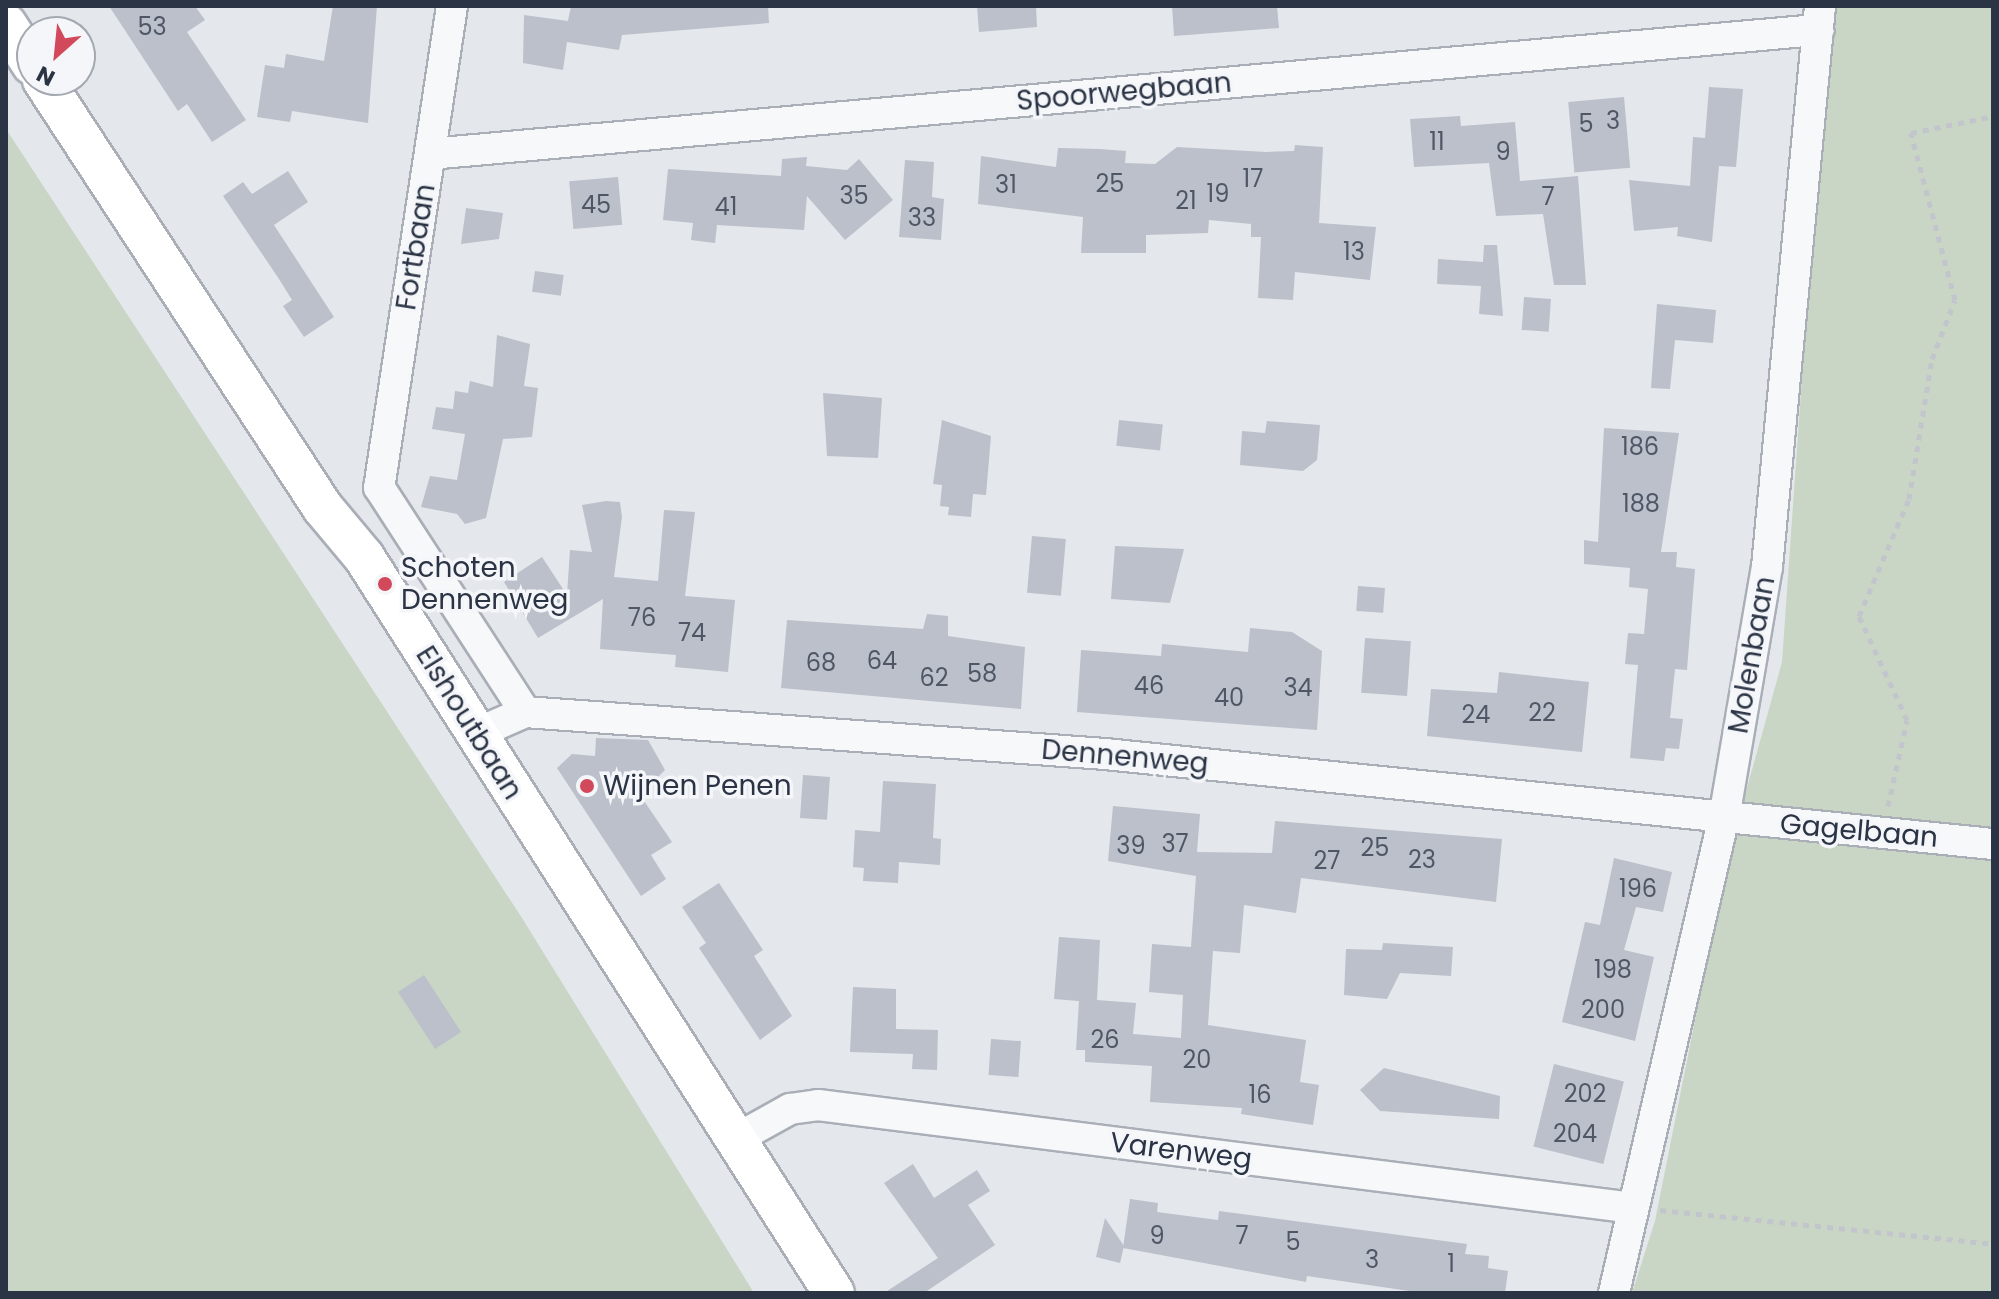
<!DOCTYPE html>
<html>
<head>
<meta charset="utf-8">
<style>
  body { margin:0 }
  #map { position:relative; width:1999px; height:1299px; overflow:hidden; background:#e4e7ec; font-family:Poppins,sans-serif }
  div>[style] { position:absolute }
  .green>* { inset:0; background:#c9d6c5 }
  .building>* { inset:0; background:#bbc0ca; transform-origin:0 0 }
  .path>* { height:5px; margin-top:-2.5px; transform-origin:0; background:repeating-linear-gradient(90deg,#c2c5cb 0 6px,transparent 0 12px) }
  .roads { filter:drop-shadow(2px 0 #a9aeb7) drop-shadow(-2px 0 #a9aeb7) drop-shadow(0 2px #a9aeb7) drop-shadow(0 -2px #a9aeb7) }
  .minor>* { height:30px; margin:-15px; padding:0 15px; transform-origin:15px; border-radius:15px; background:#f7f8fa }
  .major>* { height:40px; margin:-20px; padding:0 20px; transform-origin:20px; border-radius:20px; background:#fff }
  .dots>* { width:22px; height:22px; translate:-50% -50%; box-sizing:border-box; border:4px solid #f4f6f9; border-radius:50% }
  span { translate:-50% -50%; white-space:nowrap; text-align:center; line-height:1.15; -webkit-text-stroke:7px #f4f6f9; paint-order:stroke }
  .number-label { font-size:24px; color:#4f5766 }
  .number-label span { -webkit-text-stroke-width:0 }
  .street-label { font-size:28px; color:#2b3445 }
  .poi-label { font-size:28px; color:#2b3445 }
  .left { translate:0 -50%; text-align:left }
  .frame { position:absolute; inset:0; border:8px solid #2b3445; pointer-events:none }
  .north { position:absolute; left:16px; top:16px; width:80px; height:80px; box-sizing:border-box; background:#f4f6f9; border:2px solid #a4a8b1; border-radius:50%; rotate:207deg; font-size:22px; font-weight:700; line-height:32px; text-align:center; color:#2b3445 }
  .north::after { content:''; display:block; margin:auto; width:28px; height:36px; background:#d1495b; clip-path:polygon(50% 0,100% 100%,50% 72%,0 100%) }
</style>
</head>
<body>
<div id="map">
  <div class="green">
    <i style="clip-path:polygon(1828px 6px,1993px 6px,1993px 1293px,1632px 1293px,1655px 1221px,1727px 860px,1782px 662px)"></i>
    <i style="clip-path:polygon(6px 129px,522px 918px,754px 1293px,6px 1293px)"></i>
  </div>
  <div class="building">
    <i style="clip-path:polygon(109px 6px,195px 6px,205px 20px,187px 32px,246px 120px,212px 142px,187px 104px,178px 111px)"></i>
    <i style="clip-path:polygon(333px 6px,377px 6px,368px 123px,292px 111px,290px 122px,257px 117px,265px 65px,284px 68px,286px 54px,324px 61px)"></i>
    <i style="clip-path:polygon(571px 6px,768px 6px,769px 23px,622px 35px,619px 50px,567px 42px,563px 70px,523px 63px,524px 15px,568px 21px)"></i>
    <i style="clip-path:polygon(977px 6px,1036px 6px,1037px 27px,979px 32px)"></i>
    <i style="clip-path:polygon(1172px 6px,1277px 6px,1279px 28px,1174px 36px)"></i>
    <i style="clip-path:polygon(1709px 87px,1743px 89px,1736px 167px,1719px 166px,1712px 242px,1677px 236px,1678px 227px,1634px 231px,1629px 180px,1690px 186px,1693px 137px,1705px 138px)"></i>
    <i style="left:1624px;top:97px;width:71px;height:56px;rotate:85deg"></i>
    <i style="clip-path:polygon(1460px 116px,1461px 126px,1515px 122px,1520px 181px,1578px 176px,1586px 285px,1554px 285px,1543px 214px,1496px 216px,1489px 163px,1414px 167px,1410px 119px)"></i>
    <i style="clip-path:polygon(1295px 145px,1323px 147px,1319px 223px,1376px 227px,1370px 280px,1295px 272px,1293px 300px,1258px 298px,1261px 237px,1251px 237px,1251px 224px,1209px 220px,1208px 233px,1146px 235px,1146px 253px,1081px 253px,1083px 217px,978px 204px,981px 156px,1056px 167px,1058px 148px,1099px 149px,1126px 151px,1125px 163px,1155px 164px,1177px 147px,1266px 152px,1294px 151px)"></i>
    <i style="clip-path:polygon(807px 157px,806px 166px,847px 170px,859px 159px,893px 200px,845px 240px,807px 196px,804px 230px,717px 225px,715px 243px,691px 240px,693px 223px,663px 220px,668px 169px,781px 176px,782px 159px)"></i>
    <i style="clip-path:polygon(905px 160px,934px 162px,932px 197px,944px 199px,941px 240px,899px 237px)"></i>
    <i style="clip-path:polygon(288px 171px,308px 202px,274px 225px,334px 317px,304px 337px,283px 306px,292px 300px,279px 279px,223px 196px,243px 182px,252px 194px)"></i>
    <i style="left:618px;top:177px;width:48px;height:49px;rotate:85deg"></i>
    <i style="clip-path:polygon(466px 208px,503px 213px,499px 239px,461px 244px)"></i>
    <i style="clip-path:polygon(1484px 245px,1497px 245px,1503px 316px,1479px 314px,1481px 286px,1437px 284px,1438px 259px,1483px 262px)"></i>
    <i style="left:535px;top:271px;width:29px;height:21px;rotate:8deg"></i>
    <i style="left:1524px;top:297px;width:27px;height:33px;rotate:4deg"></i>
    <i style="clip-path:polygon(1657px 304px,1716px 310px,1713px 343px,1675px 340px,1670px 389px,1651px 388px)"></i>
    <i style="clip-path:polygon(497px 335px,530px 344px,524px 386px,538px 388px,532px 437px,503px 439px,486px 518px,465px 524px,457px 514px,421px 507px,430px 476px,457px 480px,465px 434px,432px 429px,436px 407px,453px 409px,455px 391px,468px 393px,470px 381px,493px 387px)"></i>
    <i style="clip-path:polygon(823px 393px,882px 398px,878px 458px,827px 456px)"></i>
    <i style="clip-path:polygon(942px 420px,991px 436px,986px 495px,973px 494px,971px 517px,948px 515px,949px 507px,940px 506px,942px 485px,933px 484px)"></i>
    <i style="left:1119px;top:420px;width:44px;height:26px;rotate:6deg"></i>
    <i style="clip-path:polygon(1267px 421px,1320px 425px,1317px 460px,1303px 471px,1240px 465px,1242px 431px,1265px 433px)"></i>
    <i style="clip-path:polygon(1604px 428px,1679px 433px,1661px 552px,1677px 552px,1676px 567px,1695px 569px,1687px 670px,1675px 669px,1670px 718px,1683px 719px,1679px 749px,1666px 748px,1664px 761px,1630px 758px,1638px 665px,1625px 664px,1628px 633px,1644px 634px,1648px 589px,1629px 587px,1630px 568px,1584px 564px,1584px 540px,1598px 542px)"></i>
    <i style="clip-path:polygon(606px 501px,620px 502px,622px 517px,614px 577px,658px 581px,664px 510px,695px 512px,685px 596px,735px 600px,728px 672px,675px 667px,676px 655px,600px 649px,603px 599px,538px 638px,504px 582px,542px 557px,567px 595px,570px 550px,592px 552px,582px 505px)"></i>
    <i style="left:1032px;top:536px;width:34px;height:57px;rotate:5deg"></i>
    <i style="clip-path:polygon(1115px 546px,1184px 549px,1170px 603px,1111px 599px)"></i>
    <i style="left:1358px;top:586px;width:27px;height:25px;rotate:4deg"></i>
    <i style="clip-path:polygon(927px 614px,948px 616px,948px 636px,1025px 647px,1021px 709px,781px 688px,787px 620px,923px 629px)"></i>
    <i style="clip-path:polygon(1250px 628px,1292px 632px,1322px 651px,1317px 730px,1077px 712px,1081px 650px,1161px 656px,1162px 644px,1248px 652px)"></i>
    <i style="left:1365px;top:638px;width:46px;height:55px;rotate:4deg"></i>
    <i style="clip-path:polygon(1499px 672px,1589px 682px,1582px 752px,1427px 736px,1431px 689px,1497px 693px)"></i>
    <i style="clip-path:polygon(596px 738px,648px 740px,665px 770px,640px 795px,672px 842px,651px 855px,666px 879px,641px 896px,557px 768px,572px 754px,595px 756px)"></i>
    <i style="left:803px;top:775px;width:27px;height:43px;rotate:4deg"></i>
    <i style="clip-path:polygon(883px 781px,936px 784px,933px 838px,941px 839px,940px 865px,899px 862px,898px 883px,863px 881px,864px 868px,853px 867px,855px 830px,880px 832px)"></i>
    <i style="clip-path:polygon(1113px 806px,1200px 814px,1197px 852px,1272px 853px,1275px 821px,1502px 839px,1496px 902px,1301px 878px,1296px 913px,1244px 905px,1240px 953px,1213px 951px,1208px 1025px,1306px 1040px,1300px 1082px,1319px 1085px,1313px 1125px,1241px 1114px,1242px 1108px,1150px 1102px,1152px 1066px,1085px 1062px,1085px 1050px,1076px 1050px,1079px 1001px,1054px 999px,1059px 937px,1100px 940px,1097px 1000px,1136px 1003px,1133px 1034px,1181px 1038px,1183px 995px,1149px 992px,1152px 944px,1191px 947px,1196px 876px,1108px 861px)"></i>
    <i style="clip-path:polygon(1614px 858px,1672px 872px,1663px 912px,1636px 907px,1624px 950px,1654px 957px,1635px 1041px,1562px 1022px,1585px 922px,1600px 925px)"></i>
    <i style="clip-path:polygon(719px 883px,763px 950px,754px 956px,792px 1016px,760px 1040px,699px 948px,706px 943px,682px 907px)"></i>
    <i style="clip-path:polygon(1383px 943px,1453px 947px,1451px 976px,1400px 973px,1387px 999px,1344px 995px,1346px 949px,1382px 950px)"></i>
    <i style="left:424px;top:975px;width:68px;height:31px;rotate:57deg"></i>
    <i style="clip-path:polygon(853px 987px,896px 989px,896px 1029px,938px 1030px,937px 1070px,912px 1069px,913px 1054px,850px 1052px)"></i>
    <i style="left:991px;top:1039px;width:30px;height:36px;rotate:4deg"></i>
    <i style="left:1554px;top:1064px;width:72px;height:85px;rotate:14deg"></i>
    <i style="clip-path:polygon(1384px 1068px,1500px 1096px,1499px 1119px,1380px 1111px,1360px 1090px)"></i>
    <i style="clip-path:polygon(913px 1164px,934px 1198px,977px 1170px,990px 1191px,968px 1205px,995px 1245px,924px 1293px,884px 1293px,938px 1258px,884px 1183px)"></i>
    <i style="clip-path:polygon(1130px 1199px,1158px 1203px,1157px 1212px,1218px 1220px,1219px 1211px,1467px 1244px,1465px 1254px,1489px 1256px,1488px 1268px,1508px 1271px,1505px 1293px,1423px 1293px,1307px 1276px,1306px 1282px,1123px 1248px)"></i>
    <i style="clip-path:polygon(1105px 1218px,1124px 1246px,1120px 1263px,1096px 1257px)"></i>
  </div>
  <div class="path">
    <i style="left:1888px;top:806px;width:88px;rotate:-77.5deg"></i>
    <i style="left:1907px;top:720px;width:115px;rotate:-114.8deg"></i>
    <i style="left:1859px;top:616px;width:127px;rotate:-66.9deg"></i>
    <i style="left:1909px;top:499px;width:142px;rotate:-80.7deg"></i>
    <i style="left:1932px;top:359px;width:63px;rotate:-68.7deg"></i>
    <i style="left:1955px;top:300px;width:173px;rotate:-104.8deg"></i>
    <i style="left:1911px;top:133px;width:84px;rotate:-11.7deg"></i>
    <i style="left:1660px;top:1210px;width:335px;rotate:5.8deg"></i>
  </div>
  <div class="roads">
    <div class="minor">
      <i style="left:452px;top:6px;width:487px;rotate:98.6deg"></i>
      <i style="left:379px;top:487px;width:268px;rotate:57deg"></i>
      <i style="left:430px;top:154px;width:1394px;rotate:-5.11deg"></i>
      <i style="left:475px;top:734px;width:55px;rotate:-23.7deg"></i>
      <i style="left:525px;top:712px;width:582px;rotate:4.14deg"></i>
      <i style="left:1105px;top:754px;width:893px;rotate:5.79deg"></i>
      <i style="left:736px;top:1139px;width:62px;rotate:-29.1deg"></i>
      <i style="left:790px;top:1109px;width:28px;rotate:-8deg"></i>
      <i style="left:818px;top:1105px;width:821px;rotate:7.2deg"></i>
      <i style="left:1614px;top:1293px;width:488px;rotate:-77deg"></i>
      <i style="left:1724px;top:818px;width:255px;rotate:-80.3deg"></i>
      <i style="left:1767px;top:567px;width:563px;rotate:-84.6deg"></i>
    </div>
    <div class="major">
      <i style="left:6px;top:24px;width:48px;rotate:57deg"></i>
      <i style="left:43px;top:80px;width:511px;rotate:56.81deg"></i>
      <i style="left:323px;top:508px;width:64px;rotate:50.1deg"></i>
      <i style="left:364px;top:557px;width:873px;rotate:57.44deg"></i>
    </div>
  </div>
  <div class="dots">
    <i style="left:385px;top:584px;background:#d1495b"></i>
    <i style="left:587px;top:786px;background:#d1495b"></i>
  </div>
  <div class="number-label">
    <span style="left:152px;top:27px">53</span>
    <span style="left:1613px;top:121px">3</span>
    <span style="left:1586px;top:124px">5</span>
    <span style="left:1437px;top:142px">11</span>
    <span style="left:1503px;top:152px">9</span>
    <span style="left:1253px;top:179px">17</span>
    <span style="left:1110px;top:184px">25</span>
    <span style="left:1006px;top:185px">31</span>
    <span style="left:1218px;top:194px">19</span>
    <span style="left:854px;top:196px">35</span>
    <span style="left:1548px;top:197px">7</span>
    <span style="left:1186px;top:201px">21</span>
    <span style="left:596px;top:205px">45</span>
    <span style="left:726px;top:207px">41</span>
    <span style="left:922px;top:218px">33</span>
    <span style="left:1354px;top:252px">13</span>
    <span style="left:1640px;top:447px">186</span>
    <span style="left:1641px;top:504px">188</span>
    <span style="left:642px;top:618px">76</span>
    <span style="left:692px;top:633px">74</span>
    <span style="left:882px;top:661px">64</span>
    <span style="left:821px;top:663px">68</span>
    <span style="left:982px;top:674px">58</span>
    <span style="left:934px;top:678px">62</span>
    <span style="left:1149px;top:686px">46</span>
    <span style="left:1298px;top:688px">34</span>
    <span style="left:1229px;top:698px">40</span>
    <span style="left:1542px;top:713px">22</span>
    <span style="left:1476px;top:715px">24</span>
    <span style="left:1175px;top:844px">37</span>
    <span style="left:1131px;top:846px">39</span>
    <span style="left:1375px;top:848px">25</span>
    <span style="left:1422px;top:860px">23</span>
    <span style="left:1327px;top:861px">27</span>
    <span style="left:1638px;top:889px">196</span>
    <span style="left:1613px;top:970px">198</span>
    <span style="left:1603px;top:1010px">200</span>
    <span style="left:1105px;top:1040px">26</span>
    <span style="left:1197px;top:1060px">20</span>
    <span style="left:1585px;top:1094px">202</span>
    <span style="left:1260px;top:1095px">16</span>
    <span style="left:1575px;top:1134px">204</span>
    <span style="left:1157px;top:1236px">9</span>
    <span style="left:1242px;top:1236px">7</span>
    <span style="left:1293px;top:1242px">5</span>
    <span style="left:1372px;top:1260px">3</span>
    <span style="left:1451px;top:1264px">1</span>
  </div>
  <div class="street-label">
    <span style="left:1124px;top:92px;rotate:-5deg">Spoorwegbaan</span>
    <span style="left:416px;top:247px;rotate:-81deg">Fortbaan</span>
    <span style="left:1752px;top:655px;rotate:-80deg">Molenbaan</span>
    <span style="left:469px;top:723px;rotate:58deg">Elshoutbaan</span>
    <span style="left:1125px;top:757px;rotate:5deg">Dennenweg</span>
    <span style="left:1859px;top:831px;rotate:5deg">Gagelbaan</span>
    <span style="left:1181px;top:1151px;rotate:7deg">Varenweg</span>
  </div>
  <div class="poi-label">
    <span class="left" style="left:401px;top:584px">Schoten<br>Dennenweg</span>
    <span class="left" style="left:603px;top:786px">Wijnen Penen</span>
  </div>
  <div class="frame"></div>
  <div class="north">N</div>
</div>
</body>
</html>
